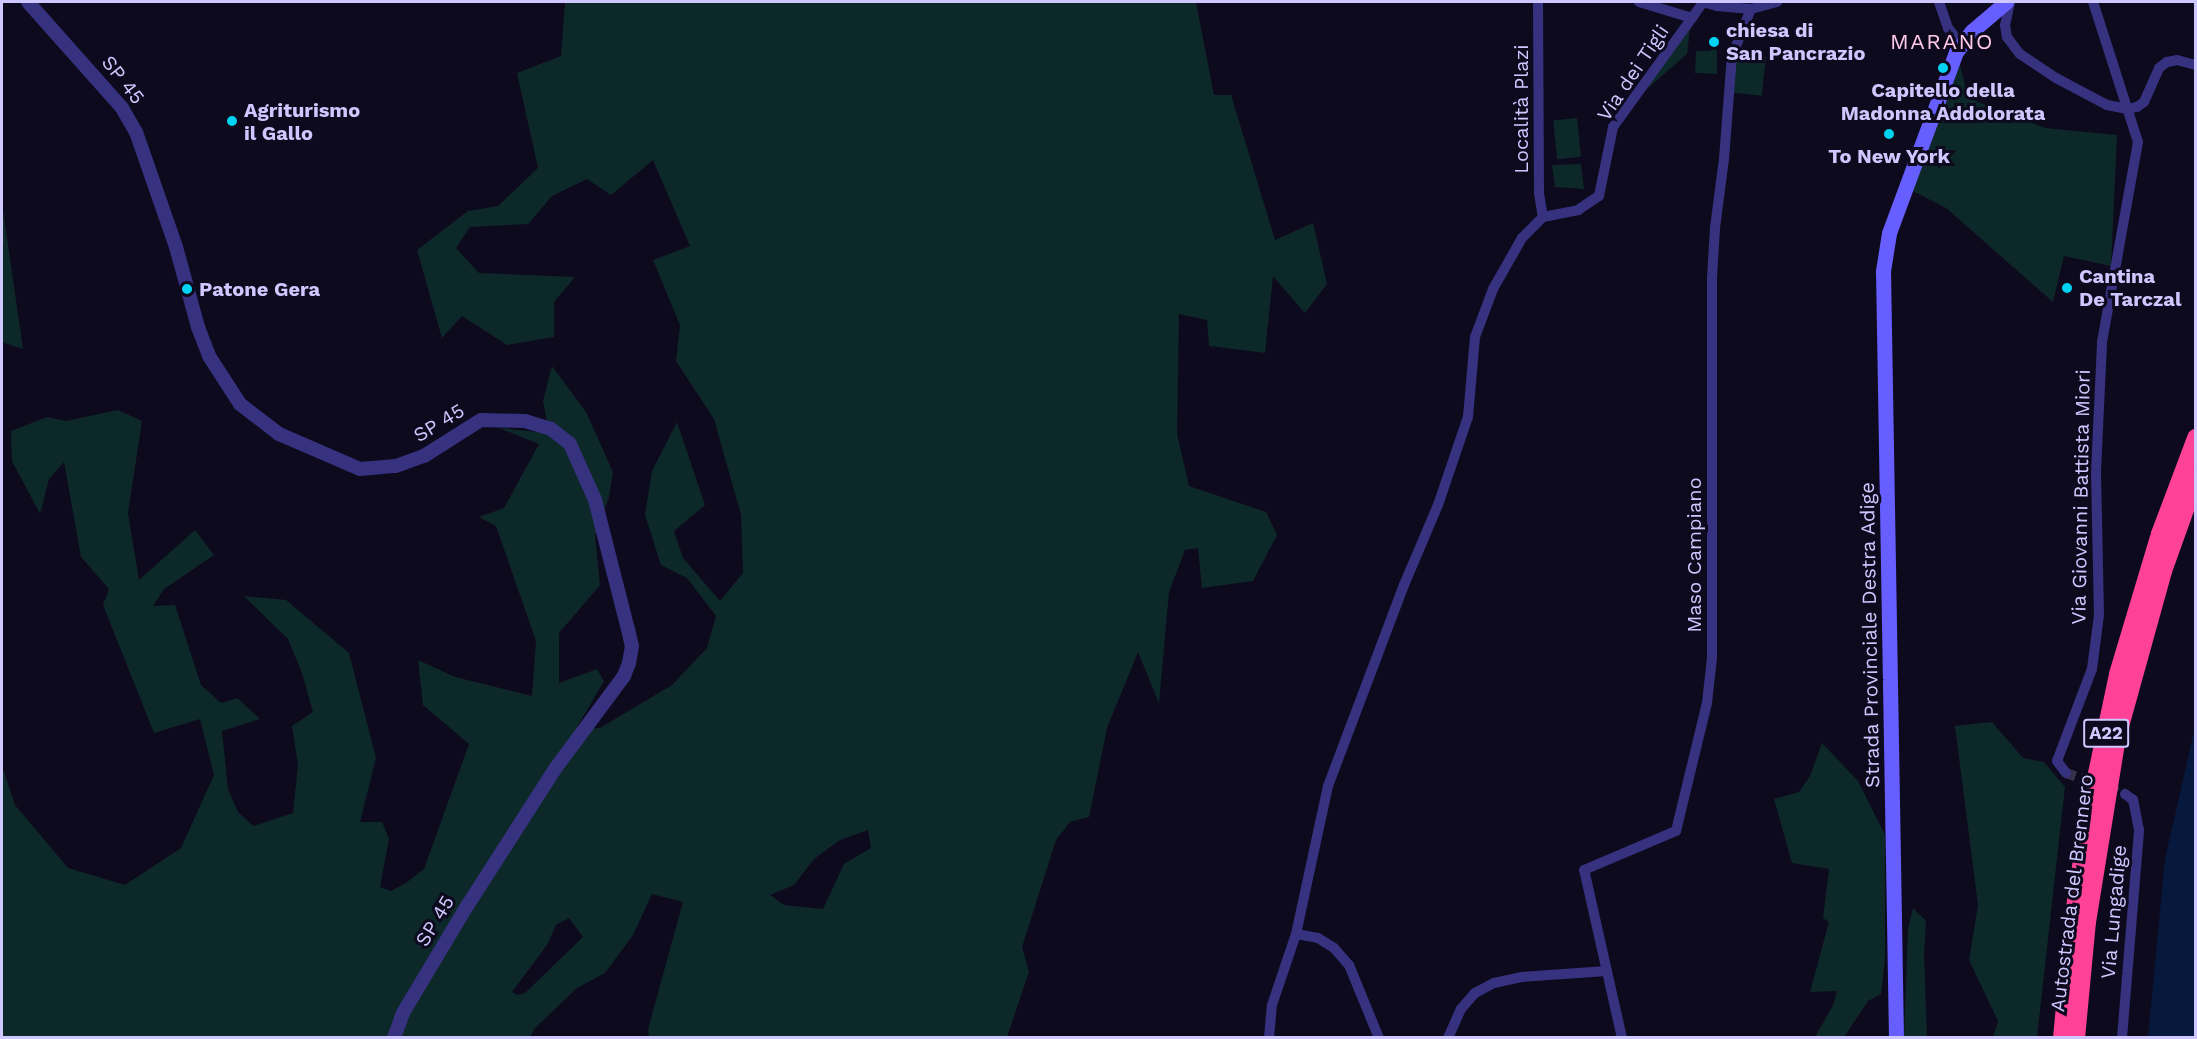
<!DOCTYPE html>
<html>
<head>
<meta charset="utf-8">
<style>
  body { margin:0 }
  #map { position:relative; width:2197px; height:1039px; overflow:hidden; background:#0e0a1e; font-family:"Work Sans",sans-serif }
  div>[style] { position:absolute }
  .green>* { inset:0; background:#0d2828; transform-origin:0 0 }
  .water>* { inset:0; background:#06183b }
  .minor-tunnel>* { height:10px; margin-top:-5px; transform-origin:0; background:repeating-linear-gradient(90deg,#35304b 0 10px,transparent 0 15px) }
  .minor>* { height:10px; margin:-5px; padding:0 5px; transform-origin:5px; border-radius:5px; background:#373280 }
  .tertiary>* { height:14px; margin:-7px; padding:0 7px; transform-origin:7px; border-radius:7px; background:#373280 }
  .secondary>* { height:15px; margin:-7.5px; padding:0 7.5px; transform-origin:7.5px; border-radius:7.5px; background:#675eff }
  .motorway>* { height:18px; margin:-9px; padding:0 9px; transform-origin:9px; border-radius:9px; background:#ff4297 }
  .dots>* { width:16px; height:16px; translate:-50% -50%; box-sizing:border-box; border:3px solid #0e0a1e; border-radius:50% }
  span { translate:-50% -50%; white-space:nowrap; text-align:center; line-height:1.15; -webkit-text-stroke:6px #0e0a1e; paint-order:stroke }
  .shield-label span { padding:2px 4px; background:#0e0a1e; border:2px solid; border-radius:4px; -webkit-text-stroke-width:0 }
  .shield-label { font-size:18px; color:#cfc7ff; font-weight:700 }
  .poi-label { font-size:20px; color:#cfc7ff; font-weight:700 }
  .left { translate:0 -50%; text-align:left }
  .street-label { font-size:20px; color:#cfc7ff }
  .quarter-label { font-size:22px; color:#ffc9ea; letter-spacing:1.5px }
  .frame { position:absolute; inset:0; border:3px solid #cfc7ff; pointer-events:none }
</style>
</head>
<body>
<div id="map">
  <div class="green">
    <i style="clip-path:polygon(evenodd,565px 2px,1196px 2px,1214px 95px,1231px 95px,1275px 240px,1313px 223px,1327px 284px,1305px 313px,1273px 276px,1265px 353px,1209px 346px,1207px 320px,1179px 314px,1177px 434px,1189px 486px,1266px 512px,1277px 535px,1253px 581px,1202px 588px,1198px 548px,1185px 550px,1169px 592px,1159px 703px,1138px 652px,1107px 728px,1089px 817px,1070px 822px,1056px 840px,1022px 947px,1029px 972px,1007px 1037px,649px 1037px,648px 1029px,683px 902px,652px 894px,633px 935px,605px 973px,577px 988px,535px 1028px,530px 1037px,2px 1037px,2px 766px,15px 805px,68px 868px,125px 885px,181px 848px,214px 775px,200px 719px,154px 733px,103px 605px,109px 589px,81px 557px,64px 462px,49px 479px,40px 514px,12px 461px,11px 431px,47px 417px,66px 421px,118px 410px,142px 421px,128px 513px,139px 580px,195px 530px,214px 555px,164px 589px,153px 606px,175px 605px,201px 685px,221px 703px,237px 698px,260px 719px,222px 731px,228px 789px,238px 812px,253px 826px,293px 813px,298px 765px,292px 726px,313px 712px,302px 673px,288px 639px,244px 596px,286px 600px,349px 653px,376px 758px,360px 822px,382px 822px,389px 839px,380px 887px,391px 891px,406px 883px,424px 869px,469px 744px,423px 705px,418px 660px,455px 677px,532px 696px,536px 641px,496px 526px,479px 517px,504px 508px,539px 444px,499px 428px,549px 433px,543px 401px,552px 366px,586px 412px,613px 472px,609px 497px,595px 535px,600px 585px,559px 633px,559px 683px,597px 669px,604px 681px,576px 729px,600px 728px,672px 685px,707px 648px,716px 616px,687px 578px,661px 565px,645px 515px,652px 471px,677px 422px,705px 505px,674px 531px,683px 558px,720px 601px,743px 573px,741px 515px,714px 419px,676px 361px,680px 325px,653px 260px,690px 246px,653px 160px,611px 195px,587px 179px,552px 196px,528px 224px,470px 227px,456px 248px,479px 273px,575px 277px,554px 302px,554px 337px,507px 345px,462px 316px,442px 338px,417px 250px,468px 211px,498px 206px,538px 168px,517px 73px,561px 56px,565px 2px,868px 830px,871px 848px,844px 864px,823px 909px,784px 905px,770px 895px,794px 885px,814px 859px,840px 840px,868px 830px,565px 2px,569px 918px,583px 937px,525px 993px,517px 995px,512px 992px,547px 945px,556px 925px,569px 918px)"></i>
    <i style="clip-path:polygon(1690px 27px,1687px 54px,1641px 94px)"></i>
    <i style="clip-path:polygon(1717px 45px,1717px 74px,1695px 73px,1696px 51px,1711px 51px,1711px 46px)"></i>
    <i style="left:1737px;top:54px;width:29px;height:39px;rotate:6deg"></i>
    <i style="clip-path:polygon(1960px 65px,1968px 98px,2045px 128px,2117px 135px,2111px 266px,2064px 256px,2053px 302px,1946px 208px,1913px 191px,1952px 73px)"></i>
    <i style="left:1577px;top:118px;width:39px;height:24px;rotate:84deg"></i>
    <i style="clip-path:polygon(1581px 164px,1584px 189px,1555px 187px,1552px 165px)"></i>
    <i style="clip-path:polygon(2px 203px,23px 349px,2px 342px)"></i>
    <i style="clip-path:polygon(1992px 722px,2023px 758px,2044px 762px,2065px 787px,2037px 1037px,1993px 1037px,1998px 1021px,1969px 960px,1978px 905px,1955px 726px)"></i>
    <i style="clip-path:polygon(1822px 743px,1858px 781px,1885px 835px,1885px 959px,1881px 994px,1868px 1001px,1844px 1037px,1815px 1037px,1833px 1005px,1837px 991px,1810px 992px,1829px 922px,1823px 918px,1829px 869px,1792px 863px,1774px 799px,1799px 792px,1810px 776px)"></i>
    <i style="clip-path:polygon(1913px 908px,1926px 921px,1924px 954px,1927px 1037px,1904px 1037px,1908px 929px)"></i>
  </div>
  <div class="water">
    <i style="clip-path:polygon(2195px 727px,2195px 1037px,2148px 1037px,2165px 859px)"></i>
  </div>
  <div class="minor-tunnel">
    <i style="left:2066px;top:773px;width:63px;rotate:19.6deg"></i>
  </div>
  <div class="minor">
    <i style="left:1538px;top:2px;width:191px;rotate:89.7deg"></i>
    <i style="left:1539px;top:193px;width:24px;rotate:81deg"></i>
    <i style="left:1639px;top:2px;width:55px;rotate:16.8deg"></i>
    <i style="left:1692px;top:18px;width:19px;rotate:-55deg"></i>
    <i style="left:1703px;top:2px;width:15px;rotate:16deg"></i>
    <i style="left:1717px;top:6px;width:34px;rotate:5deg"></i>
    <i style="left:1751px;top:9px;width:27px;rotate:-15deg"></i>
    <i style="left:1939px;top:2px;width:28px;rotate:71deg"></i>
    <i style="left:1948px;top:28px;width:19px;rotate:51deg"></i>
    <i style="left:2010px;top:2px;width:24px;rotate:102deg"></i>
    <i style="left:2005px;top:25px;width:12px;rotate:81deg"></i>
    <i style="left:2007px;top:37px;width:21px;rotate:53deg"></i>
    <i style="left:2020px;top:54px;width:43px;rotate:33.7deg"></i>
    <i style="left:2056px;top:78px;width:58px;rotate:27.9deg"></i>
    <i style="left:2107px;top:105px;width:21px;rotate:11deg"></i>
    <i style="left:2128px;top:109px;width:9px;rotate:-13deg"></i>
    <i style="left:2137px;top:107px;width:9px;rotate:-36deg"></i>
    <i style="left:2144px;top:102px;width:37px;rotate:-66deg"></i>
    <i style="left:2159px;top:68px;width:10px;rotate:-37deg"></i>
    <i style="left:2167px;top:62px;width:10px;rotate:-11deg"></i>
    <i style="left:2177px;top:60px;width:20px;rotate:15deg"></i>
    <i style="left:2066px;top:773px;width:15px;rotate:-127deg"></i>
    <i style="left:2057px;top:761px;width:98px;rotate:-69.2deg"></i>
    <i style="left:2092px;top:669px;width:54px;rotate:-82.6deg"></i>
    <i style="left:2099px;top:615px;width:144px;rotate:-91.2deg"></i>
    <i style="left:2096px;top:471px;width:129px;rotate:-87.3deg"></i>
    <i style="left:2102px;top:342px;width:203px;rotate:-79.8deg"></i>
    <i style="left:2138px;top:142px;width:147px;rotate:-107.8deg"></i>
    <i style="left:1296px;top:934px;width:22px;rotate:10deg"></i>
    <i style="left:1318px;top:938px;width:19px;rotate:32deg"></i>
    <i style="left:1334px;top:948px;width:23px;rotate:49deg"></i>
    <i style="left:1349px;top:965px;width:79px;rotate:67.7deg"></i>
    <i style="left:1269px;top:1038px;width:33px;rotate:-85deg"></i>
    <i style="left:1272px;top:1005px;width:75px;rotate:-71.3deg"></i>
    <i style="left:1296px;top:934px;width:151px;rotate:-77.8deg"></i>
    <i style="left:1328px;top:786px;width:215px;rotate:-69.3deg"></i>
    <i style="left:1404px;top:585px;width:87px;rotate:-67deg"></i>
    <i style="left:1438px;top:505px;width:93px;rotate:-71.2deg"></i>
    <i style="left:1468px;top:417px;width:80px;rotate:-85deg"></i>
    <i style="left:1475px;top:337px;width:51px;rotate:-69.4deg"></i>
    <i style="left:1493px;top:289px;width:59px;rotate:-60.4deg"></i>
    <i style="left:1522px;top:238px;width:30px;rotate:-45deg"></i>
    <i style="left:1543px;top:217px;width:36px;rotate:-11deg"></i>
    <i style="left:1578px;top:210px;width:25px;rotate:-34deg"></i>
    <i style="left:1599px;top:196px;width:70px;rotate:-78.5deg"></i>
    <i style="left:1613px;top:127px;width:135px;rotate:-54.1deg"></i>
    <i style="left:1448px;top:1038px;width:32px;rotate:-66deg"></i>
    <i style="left:1461px;top:1009px;width:21px;rotate:-49deg"></i>
    <i style="left:1475px;top:993px;width:21px;rotate:-28deg"></i>
    <i style="left:1494px;top:983px;width:29px;rotate:-12deg"></i>
    <i style="left:1522px;top:977px;width:85px;rotate:-4deg"></i>
    <i style="left:1622px;top:1038px;width:172px;rotate:-102.7deg"></i>
    <i style="left:1584px;top:870px;width:100px;rotate:-23deg"></i>
    <i style="left:1676px;top:831px;width:132px;rotate:-76.4deg"></i>
    <i style="left:1707px;top:703px;width:45px;rotate:-83.7deg"></i>
    <i style="left:1712px;top:658px;width:380px;rotate:-90deg"></i>
    <i style="left:1712px;top:278px;width:50px;rotate:-86.6deg"></i>
    <i style="left:1715px;top:228px;width:70px;rotate:-82.6deg"></i>
    <i style="left:1724px;top:159px;width:103px;rotate:-85.6deg"></i>
    <i style="left:1732px;top:56px;width:51px;rotate:-68deg"></i>
    <i style="left:2122px;top:1038px;width:209px;rotate:-85.3deg"></i>
    <i style="left:2139px;top:830px;width:31px;rotate:-101deg"></i>
    <i style="left:2133px;top:800px;width:10px;rotate:-143deg"></i>
  </div>
  <div class="tertiary">
    <i style="left:28px;top:2px;width:142px;rotate:48.4deg"></i>
    <i style="left:122px;top:108px;width:28px;rotate:60deg"></i>
    <i style="left:136px;top:132px;width:122px;rotate:70.8deg"></i>
    <i style="left:176px;top:247px;width:83px;rotate:74.6deg"></i>
    <i style="left:198px;top:327px;width:31px;rotate:69deg"></i>
    <i style="left:209px;top:356px;width:57px;rotate:57.1deg"></i>
    <i style="left:240px;top:404px;width:49px;rotate:37.6deg"></i>
    <i style="left:279px;top:434px;width:88px;rotate:23.4deg"></i>
    <i style="left:360px;top:469px;width:36px;rotate:-5deg"></i>
    <i style="left:396px;top:466px;width:30px;rotate:-20deg"></i>
    <i style="left:424px;top:456px;width:67px;rotate:-32.3deg"></i>
    <i style="left:481px;top:420px;width:44px;rotate:1.3deg"></i>
    <i style="left:525px;top:421px;width:27px;rotate:17deg"></i>
    <i style="left:551px;top:429px;width:24px;rotate:38deg"></i>
    <i style="left:570px;top:444px;width:61px;rotate:65.9deg"></i>
    <i style="left:595px;top:500px;width:133px;rotate:75.7deg"></i>
    <i style="left:628px;top:629px;width:17px;rotate:77deg"></i>
    <i style="left:632px;top:646px;width:17px;rotate:100deg"></i>
    <i style="left:629px;top:663px;width:14px;rotate:111deg"></i>
    <i style="left:624px;top:676px;width:116px;rotate:126.6deg"></i>
    <i style="left:555px;top:769px;width:163px;rotate:122.7deg"></i>
    <i style="left:467px;top:906px;width:125px;rotate:120.9deg"></i>
    <i style="left:403px;top:1013px;width:27px;rotate:110deg"></i>
  </div>
  <div class="secondary">
    <i style="left:1896px;top:1038px;width:767px;rotate:-90.97deg"></i>
    <i style="left:1883px;top:271px;width:38px;rotate:-81deg"></i>
    <i style="left:1889px;top:233px;width:193px;rotate:-69.7deg"></i>
    <i style="left:1956px;top:52px;width:26px;rotate:-53deg"></i>
    <i style="left:1972px;top:31px;width:45px;rotate:-40.5deg"></i>
  </div>
  <div class="motorway">
    <i style="left:2062px;top:1038px;width:117px;rotate:-84.6deg"></i>
    <i style="left:2073px;top:922px;width:112px;rotate:-81.8deg"></i>
    <i style="left:2089px;top:811px;width:140px;rotate:-78deg"></i>
    <i style="left:2118px;top:674px;width:146px;rotate:-73.3deg"></i>
    <i style="left:2160px;top:534px;width:103px;rotate:-69.4deg"></i>
    <i style="left:2076px;top:1038px;width:117px;rotate:-84.6deg"></i>
    <i style="left:2087px;top:922px;width:187px;rotate:-80.8deg"></i>
    <i style="left:2117px;top:737px;width:172px;rotate:-74.5deg"></i>
    <i style="left:2163px;top:571px;width:98px;rotate:-70.3deg"></i>
  </div>
  <div class="dots">
    <i style="left:1714px;top:42px;background:#00d3f2"></i>
    <i style="left:1943px;top:68px;background:#00d3f2"></i>
    <i style="left:232px;top:121px;background:#00d3f2"></i>
    <i style="left:1889px;top:134px;background:#00d3f2"></i>
    <i style="left:2067px;top:288px;background:#00d3f2"></i>
    <i style="left:187px;top:289px;background:#00d3f2"></i>
  </div>
  <div class="shield-label">
    <span style="left:2106px;top:733px">A22</span>
  </div>
  <div class="poi-label">
    <span class="left" style="left:1726px;top:42px">chiesa di<br>San Pancrazio</span>
    <span style="left:1943px;top:102px">Capitello della<br>Madonna Addolorata</span>
    <span class="left" style="left:244px;top:122px">Agriturismo<br>il Gallo</span>
    <span style="left:1889px;top:156px">To New York</span>
    <span class="left" style="left:2079px;top:288px">Cantina<br>De Tarczal</span>
    <span class="left" style="left:199px;top:289px">Patone Gera</span>
  </div>
  <div class="street-label">
    <span style="left:1633px;top:73px;rotate:-56deg">Via dei Tigli</span>
    <span style="left:123px;top:80px;rotate:52deg">SP 45</span>
    <span style="left:1521px;top:109px;rotate:-90deg">Località Plazi</span>
    <span style="left:439px;top:423px;rotate:-31deg">SP 45</span>
    <span style="left:2081px;top:497px;rotate:-89deg">Via Giovanni Battista Miori</span>
    <span style="left:1694px;top:555px;rotate:-90deg">Maso Campiano</span>
    <span style="left:1870px;top:635px;rotate:-91deg">Strada Provinciale Destra Adige</span>
    <span style="left:2072px;top:893px;rotate:-83deg">Autostrada del Brennero</span>
    <span style="left:2114px;top:912px;rotate:-85deg">Via Lungadige</span>
    <span style="left:435px;top:921px;rotate:-59deg">SP 45</span>
  </div>
  <div class="quarter-label">
    <span style="left:1942px;top:42px">MARANO</span>
  </div>
  <div class="frame"></div>
</div>
</body>
</html>
